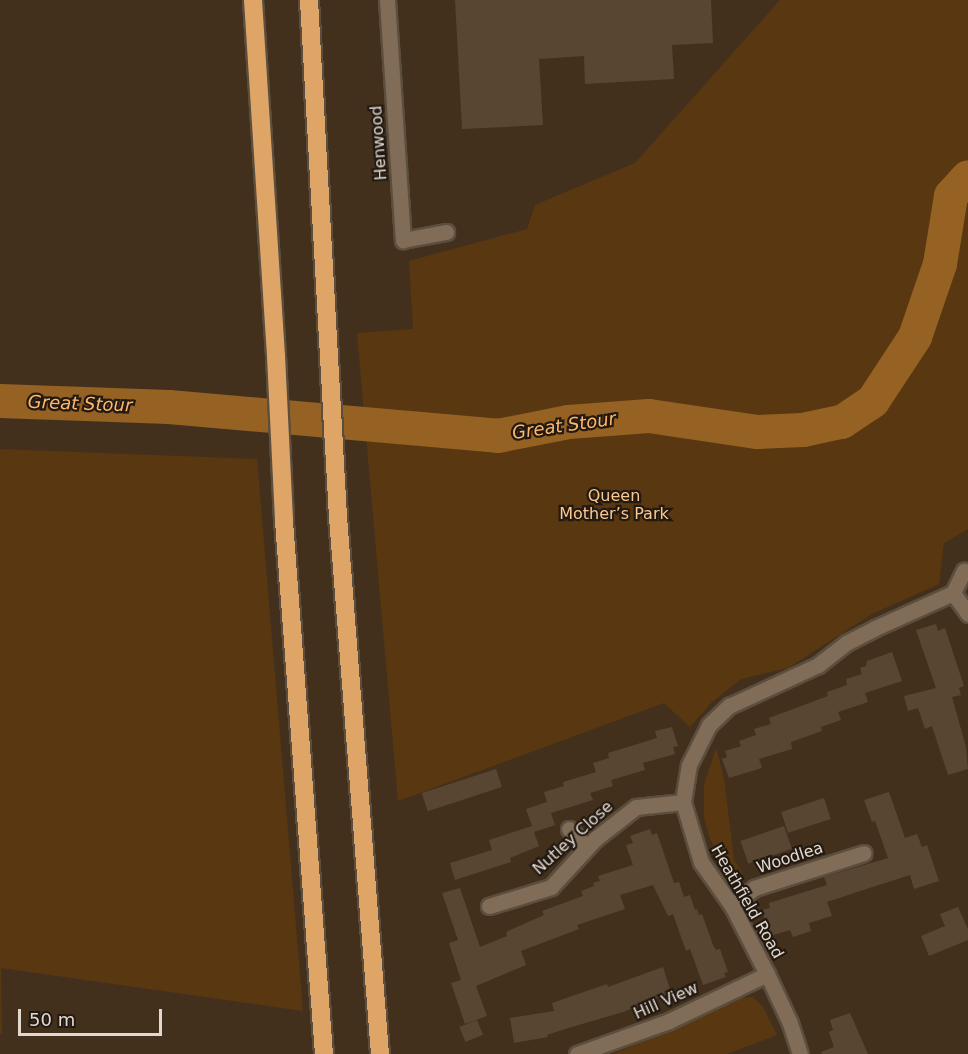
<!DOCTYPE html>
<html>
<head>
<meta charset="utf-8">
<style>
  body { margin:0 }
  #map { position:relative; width:968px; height:1054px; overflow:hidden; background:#42301d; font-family:"DejaVu Sans",sans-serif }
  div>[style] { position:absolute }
  .green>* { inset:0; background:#593811 }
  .river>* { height:34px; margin:-17px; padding:0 17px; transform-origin:17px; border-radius:17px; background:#966224 }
  .building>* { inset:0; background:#584632; transform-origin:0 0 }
  .roads { filter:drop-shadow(2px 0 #5c4e3e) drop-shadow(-2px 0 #5c4e3e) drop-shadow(0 2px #5c4e3e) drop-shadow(0 -2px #5c4e3e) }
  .minor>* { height:15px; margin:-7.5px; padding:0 7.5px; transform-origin:7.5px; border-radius:7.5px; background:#806c57 }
  .motorway>* { height:18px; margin:-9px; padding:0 9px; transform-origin:9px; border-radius:9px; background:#dfa566 }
  span { translate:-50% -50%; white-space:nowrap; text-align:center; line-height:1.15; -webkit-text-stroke:4.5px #221a12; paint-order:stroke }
  .street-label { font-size:16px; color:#e3d8cd }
  .park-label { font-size:16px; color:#fcc78f }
  .water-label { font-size:18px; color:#feb769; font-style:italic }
  .scale { position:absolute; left:18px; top:1009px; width:144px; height:27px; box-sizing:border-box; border:3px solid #e3d8cd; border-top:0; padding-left:8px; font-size:18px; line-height:21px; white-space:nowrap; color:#e3d8cd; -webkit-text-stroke:4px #221a12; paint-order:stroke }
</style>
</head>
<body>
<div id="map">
  <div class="green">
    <i style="clip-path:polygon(780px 0,968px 0,968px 529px,944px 543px,939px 584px,872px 614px,788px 668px,741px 679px,712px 702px,690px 727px,664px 703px,398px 801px,357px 333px,413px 329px,409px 261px,527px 229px,535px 205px,635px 163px)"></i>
    <i style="clip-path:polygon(0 449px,257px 459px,303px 1011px,1px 968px,2px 1035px,0 1033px)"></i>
    <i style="clip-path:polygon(716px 748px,724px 778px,734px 860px,743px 874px,736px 874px,722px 864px,709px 836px,704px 817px,704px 785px)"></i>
    <i style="clip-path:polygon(753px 997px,763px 1007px,777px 1035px,727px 1054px,614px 1054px,740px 998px)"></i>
  </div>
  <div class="river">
    <i style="left:0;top:401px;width:169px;rotate:2deg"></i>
    <i style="left:169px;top:407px;width:330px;rotate:5deg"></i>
    <i style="left:498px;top:436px;width:72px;rotate:-11.2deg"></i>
    <i style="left:569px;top:422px;width:80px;rotate:-4.3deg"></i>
    <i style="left:649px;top:416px;width:110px;rotate:8.4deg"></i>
    <i style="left:758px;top:432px;width:45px;rotate:-2.5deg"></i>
    <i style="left:803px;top:430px;width:40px;rotate:-12deg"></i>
    <i style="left:842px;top:422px;width:37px;rotate:-34deg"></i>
    <i style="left:873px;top:401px;width:77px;rotate:-56.7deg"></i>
    <i style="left:915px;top:337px;width:77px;rotate:-71.1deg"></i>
    <i style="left:940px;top:264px;width:69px;rotate:-80.8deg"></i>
    <i style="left:951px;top:196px;width:25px;rotate:-48deg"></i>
  </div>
  <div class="building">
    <i style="clip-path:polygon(455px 0,711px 0,713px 43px,672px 45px,674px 79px,585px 84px,584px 56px,539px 59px,543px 125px,462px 129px)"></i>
    <i style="clip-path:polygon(936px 624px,938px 631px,945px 628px,964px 686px,959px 688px,961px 695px,952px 697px,966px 747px,968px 769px,948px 775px,932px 726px,925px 729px,918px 708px,908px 711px,904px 696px,936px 688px,916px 630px)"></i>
    <i style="clip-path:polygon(892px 652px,902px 681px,865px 693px,868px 702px,838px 712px,841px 720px,821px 727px,822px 731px,791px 742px,792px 749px,759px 759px,762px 768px,729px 778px,722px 759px,727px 757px,725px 751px,741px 746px,739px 741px,756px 735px,754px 729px,771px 724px,769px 718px,828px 696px,827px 692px,847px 685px,846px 679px,862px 674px,860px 668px,866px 666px,867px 661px)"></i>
    <i style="clip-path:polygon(672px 727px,678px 746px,673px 747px,675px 754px,643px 763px,645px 770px,611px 780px,613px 786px,590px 793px,593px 800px,551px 813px,555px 825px,534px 832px,539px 846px,510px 858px,511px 862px,455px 880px,450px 863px,492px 850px,489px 840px,532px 826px,526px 809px,547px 802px,544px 792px,564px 786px,563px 782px,596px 772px,593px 763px,609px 758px,608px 753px,657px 738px,655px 731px)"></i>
    <i style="left:496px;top:769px;width:19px;height:78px;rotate:72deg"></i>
    <i style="clip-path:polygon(889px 792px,905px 838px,917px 834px,922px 847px,927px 845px,939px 881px,914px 889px,910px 875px,860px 891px,827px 902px,832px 916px,809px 923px,811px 931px,793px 937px,790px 930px,770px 936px,762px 910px,770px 908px,769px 903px,827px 885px,824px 877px,888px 858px,875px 821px,872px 822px,864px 800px)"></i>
    <i style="left:824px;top:798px;width:22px;height:45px;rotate:72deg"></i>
    <i style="left:784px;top:826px;width:24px;height:46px;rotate:71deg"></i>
    <i style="clip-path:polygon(650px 829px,652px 835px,657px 833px,674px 883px,679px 882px,684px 897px,690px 895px,695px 910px,697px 909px,699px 915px,702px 914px,713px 945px,716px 950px,720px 949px,728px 972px,724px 973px,726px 977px,703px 985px,690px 949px,686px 951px,673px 914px,668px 916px,653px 885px,620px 895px,625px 909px,577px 925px,579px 929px,521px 951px,526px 965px,476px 986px,487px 1016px,465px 1024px,451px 983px,461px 980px,449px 943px,458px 940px,442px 893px,460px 888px,480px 947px,507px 936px,506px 932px,544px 915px,542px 911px,583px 896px,581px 891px,594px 886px,593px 883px,600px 881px,598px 876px,633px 865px,626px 845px,633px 843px,630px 836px)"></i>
    <i style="clip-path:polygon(958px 907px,968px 929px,968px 940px,929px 956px,921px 936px,945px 926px,940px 914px)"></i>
    <i style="clip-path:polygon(663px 967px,670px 989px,664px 991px,665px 995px,623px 1012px,565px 1029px,547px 1035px,548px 1037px,514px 1043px,510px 1018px,554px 1011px,552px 1003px,607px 984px,608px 987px)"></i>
    <i style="clip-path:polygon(850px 1013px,868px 1054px,822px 1054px,821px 1052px,834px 1047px,829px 1032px,833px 1030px,830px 1020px)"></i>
    <i style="left:477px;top:1020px;width:16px;height:19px;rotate:68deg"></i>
  </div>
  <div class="roads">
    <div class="minor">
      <i style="left:387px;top:0;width:241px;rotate:86.2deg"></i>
      <i style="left:403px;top:240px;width:44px;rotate:-10.5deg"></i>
      <i style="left:953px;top:593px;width:26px;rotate:54deg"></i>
      <i style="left:953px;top:593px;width:25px;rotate:-64deg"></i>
      <i style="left:569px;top:829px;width:25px;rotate:45deg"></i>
      <i style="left:489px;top:906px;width:65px;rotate:-17deg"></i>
      <i style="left:551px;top:887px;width:65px;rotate:-47.5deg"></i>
      <i style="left:595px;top:839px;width:52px;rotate:-38deg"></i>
      <i style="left:636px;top:807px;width:47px;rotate:-6.1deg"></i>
      <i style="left:732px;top:906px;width:28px;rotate:-39deg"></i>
      <i style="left:754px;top:888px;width:115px;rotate:-17.7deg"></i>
      <i style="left:577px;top:1054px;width:98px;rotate:-19.7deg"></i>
      <i style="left:669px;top:1021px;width:109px;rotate:-25.6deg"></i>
      <i style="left:800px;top:1054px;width:33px;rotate:-108deg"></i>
      <i style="left:790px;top:1023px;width:54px;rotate:-115.1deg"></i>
      <i style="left:767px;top:974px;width:76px;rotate:-117.2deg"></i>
      <i style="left:732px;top:906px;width:54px;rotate:-125.2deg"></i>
      <i style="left:701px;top:862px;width:63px;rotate:-106.7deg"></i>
      <i style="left:683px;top:802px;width:37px;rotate:-81deg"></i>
      <i style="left:689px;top:765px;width:45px;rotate:-63.4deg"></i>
      <i style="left:709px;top:725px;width:28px;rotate:-44deg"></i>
      <i style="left:729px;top:706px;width:98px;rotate:-24.7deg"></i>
      <i style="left:818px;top:665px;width:36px;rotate:-38deg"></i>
      <i style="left:846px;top:643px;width:33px;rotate:-27deg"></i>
      <i style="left:875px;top:628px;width:85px;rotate:-24.2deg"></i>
    </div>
    <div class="motorway">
      <i style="left:253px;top:0;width:357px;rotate:86.3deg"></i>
      <i style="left:276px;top:356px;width:165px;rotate:87.2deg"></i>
      <i style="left:284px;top:521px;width:534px;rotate:85.71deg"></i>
      <i style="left:309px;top:0;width:518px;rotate:86.79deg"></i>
      <i style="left:338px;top:517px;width:539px;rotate:85.53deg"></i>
    </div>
  </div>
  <div class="street-label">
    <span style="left:379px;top:143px;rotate:-94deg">Henwood</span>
    <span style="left:573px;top:838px;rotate:-42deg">Nutley Close</span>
    <span style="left:790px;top:858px;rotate:-18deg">Woodlea</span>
    <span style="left:747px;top:902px;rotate:60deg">Heathfield Road</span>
    <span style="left:666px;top:1001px;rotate:-24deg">Hill View</span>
  </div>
  <div class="park-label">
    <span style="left:614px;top:505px">Queen<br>Mother’s Park</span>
  </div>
  <div class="water-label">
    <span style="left:80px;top:404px;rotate:2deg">Great Stour</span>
    <span style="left:564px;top:426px;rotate:-8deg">Great Stour</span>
  </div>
  <div class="scale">50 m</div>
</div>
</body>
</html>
